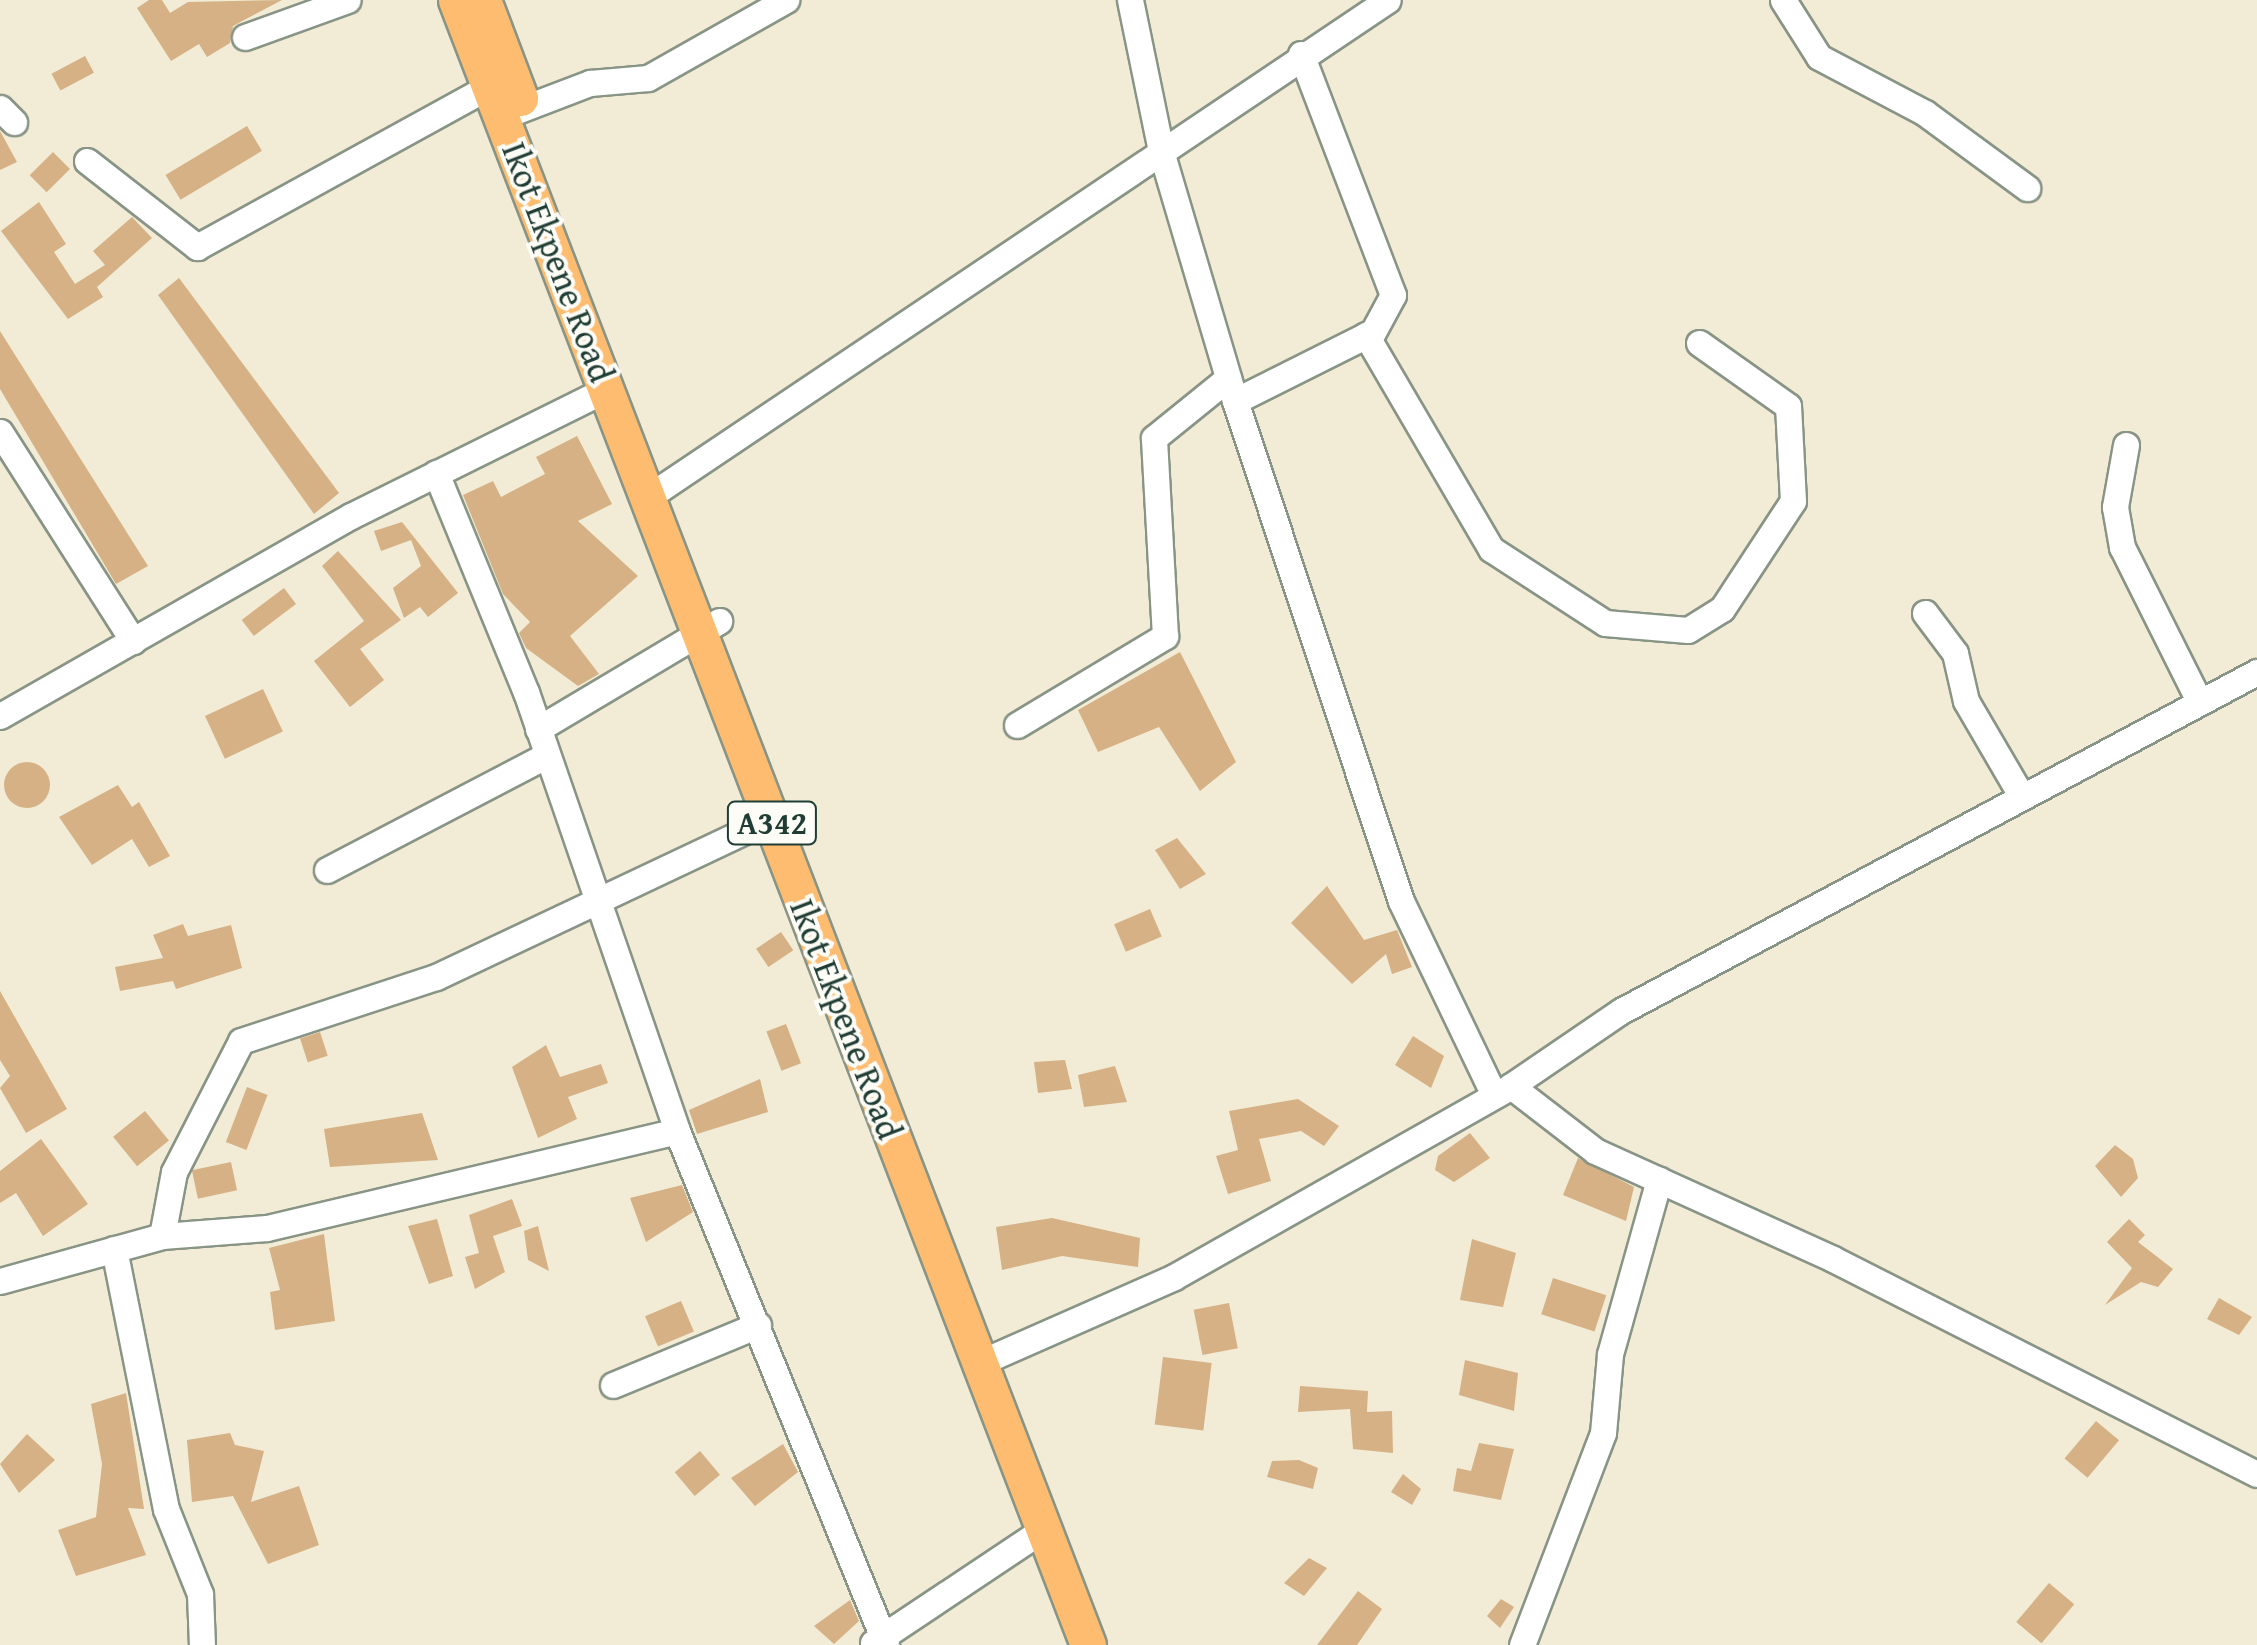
<!DOCTYPE html>
<html>
<head>
<meta charset="utf-8">
<style>
  body { margin:0 }
  #map { position:relative; width:2257px; height:1645px; overflow:hidden; background:#f2ecd6; font-family:"Gentium Book Plus",serif }
  div>[style] { position:absolute }
  .building>* { inset:0; background:#d5b185; transform-origin:0 0 }
  .round { border-radius:50% }
  .roads { filter:drop-shadow(2px 0 #889485) drop-shadow(-2px 0 #889485) drop-shadow(0 2px #889485) drop-shadow(0 -2px #889485) }
  .minor>* { height:25px; margin:-12.5px; padding:0 12.5px; transform-origin:12.5px; border-radius:12.5px; background:#fff }
  .highway>* { height:35px; margin:-17.5px; padding:0 17.5px; transform-origin:17.5px; border-radius:17.5px; background:#febc70 }
  span { translate:-50% -50%; white-space:nowrap; text-align:center; line-height:1.15; -webkit-text-stroke:8px #fdfcf7; paint-order:stroke }
  .shield-label span { padding:2px 8px; background:#fdfcf7; border:2px solid; border-radius:8px; -webkit-text-stroke-width:0 }
  .shield-label { font-size:32px; color:#1f3d34; font-weight:700 }
  .street-label { font-size:35px; color:#1f3d34 }
</style>
</head>
<body>
<div id="map">
  <div class="building">
    <i style="clip-path:polygon(149px 0,162px 0,170px 13px,188px 2px,282px 0,233px 26px,230px 43px,207px 57px,199px 44px,171px 61px,137px 8px)"></i>
    <i style="left:85px;top:56px;width:19px;height:38px;rotate:62deg"></i>
    <i style="left:247px;top:126px;width:29px;height:95px;rotate:59deg"></i>
    <i style="clip-path:polygon(0 131px,17px 162px,0 170px)"></i>
    <i style="left:53px;top:152px;width:24px;height:33px;rotate:45deg"></i>
    <i style="clip-path:polygon(39px 202px,66px 244px,54px 252px,75px 284px,105px 265px,93px 251px,132px 217px,152px 238px,97px 287px,103px 297px,68px 319px,1px 231px)"></i>
    <i style="clip-path:polygon(179px 278px,339px 493px,314px 514px,158px 295px)"></i>
    <i style="clip-path:polygon(0 331px,148px 566px,116px 584px,0 389px)"></i>
    <i style="clip-path:polygon(577px 436px,612px 504px,578px 521px,638px 576px,570px 636px,599px 674px,578px 686px,526px 648px,519px 633px,530px 622px,503px 594px,463px 495px,493px 481px,501px 497px,545px 474px,536px 457px)"></i>
    <i style="clip-path:polygon(402px 522px,458px 593px,428px 617px,420px 607px,404px 618px,393px 588px,421px 566px,411px 540px,381px 551px,374px 531px)"></i>
    <i style="clip-path:polygon(338px 551px,401px 620px,360px 649px,384px 680px,350px 707px,314px 661px,364px 621px,322px 566px)"></i>
    <i style="left:284px;top:588px;width:20px;height:53px;rotate:53deg"></i>
    <i style="clip-path:polygon(1180px 652px,1236px 762px,1200px 791px,1159px 727px,1098px 752px,1078px 710px)"></i>
    <i style="left:263px;top:689px;width:47px;height:64px;rotate:65deg"></i>
    <i class="round" style="left:4px;top:762px;width:46px;height:46px"></i>
    <i style="clip-path:polygon(118px 785px,132px 807px,139px 802px,170px 856px,149px 867px,132px 839px,92px 865px,59px 817px)"></i>
    <i style="clip-path:polygon(1177px 838px,1206px 874px,1180px 889px,1155px 850px)"></i>
    <i style="clip-path:polygon(1327px 886px,1364px 940px,1397px 930px,1412px 967px,1392px 974px,1386px 954px,1352px 984px,1291px 923px)"></i>
    <i style="left:1150px;top:909px;width:30px;height:39px;rotate:67deg"></i>
    <i style="clip-path:polygon(183px 924px,188px 936px,231px 925px,242px 968px,176px 989px,173px 981px,120px 991px,115px 967px,163px 958px,153px 935px)"></i>
    <i style="left:781px;top:932px;width:22px;height:30px;rotate:56deg"></i>
    <i style="clip-path:polygon(0 991px,67px 1109px,26px 1133px,0 1088px,10px 1076px,0 1060px)"></i>
    <i style="left:786px;top:1024px;width:42px;height:21px;rotate:69deg"></i>
    <i style="left:320px;top:1032px;width:25px;height:21px;rotate:72deg"></i>
    <i style="clip-path:polygon(1413px 1036px,1444px 1056px,1431px 1088px,1395px 1065px)"></i>
    <i style="clip-path:polygon(546px 1045px,560px 1077px,601px 1064px,608px 1083px,568px 1097px,577px 1119px,538px 1138px,512px 1067px)"></i>
    <i style="clip-path:polygon(1065px 1060px,1072px 1089px,1038px 1093px,1034px 1062px)"></i>
    <i style="clip-path:polygon(1115px 1066px,1127px 1102px,1084px 1107px,1078px 1075px)"></i>
    <i style="clip-path:polygon(760px 1079px,768px 1112px,697px 1134px,689px 1110px)"></i>
    <i style="left:247px;top:1087px;width:22px;height:59px;rotate:21deg"></i>
    <i style="clip-path:polygon(1298px 1099px,1339px 1126px,1324px 1146px,1301px 1131px,1259px 1139px,1271px 1181px,1228px 1194px,1216px 1156px,1238px 1150px,1229px 1111px)"></i>
    <i style="left:145px;top:1111px;width:38px;height:41px;rotate:51deg"></i>
    <i style="clip-path:polygon(422px 1113px,438px 1160px,330px 1167px,324px 1129px)"></i>
    <i style="clip-path:polygon(1470px 1133px,1490px 1158px,1454px 1182px,1435px 1170px,1438px 1156px)"></i>
    <i style="clip-path:polygon(41px 1139px,88px 1204px,43px 1236px,16px 1193px,0 1203px,0 1171px)"></i>
    <i style="clip-path:polygon(2115px 1145px,2133px 1159px,2138px 1178px,2121px 1197px,2095px 1166px)"></i>
    <i style="clip-path:polygon(1578px 1158px,1634px 1187px,1626px 1221px,1563px 1195px)"></i>
    <i style="left:231px;top:1162px;width:29px;height:40px;rotate:78deg"></i>
    <i style="clip-path:polygon(682px 1185px,693px 1212px,646px 1242px,630px 1198px)"></i>
    <i style="clip-path:polygon(512px 1199px,522px 1226px,493px 1236px,505px 1272px,475px 1289px,465px 1257px,479px 1253px,469px 1215px)"></i>
    <i style="clip-path:polygon(1052px 1218px,1140px 1238px,1138px 1267px,1062px 1256px,1002px 1270px,996px 1227px)"></i>
    <i style="clip-path:polygon(437px 1219px,453px 1276px,429px 1284px,408px 1226px)"></i>
    <i style="clip-path:polygon(2129px 1219px,2145px 1235px,2138px 1242px,2173px 1269px,2158px 1287px,2141px 1282px,2105px 1305px,2132px 1268px,2107px 1242px)"></i>
    <i style="clip-path:polygon(538px 1226px,549px 1271px,528px 1260px,524px 1231px)"></i>
    <i style="clip-path:polygon(324px 1234px,335px 1321px,275px 1330px,270px 1292px,280px 1290px,269px 1248px)"></i>
    <i style="clip-path:polygon(1472px 1239px,1516px 1253px,1503px 1307px,1460px 1300px)"></i>
    <i style="left:1553px;top:1278px;width:56px;height:38px;rotate:18deg"></i>
    <i style="clip-path:polygon(2219px 1298px,2252px 1317px,2239px 1335px,2207px 1319px)"></i>
    <i style="left:681px;top:1301px;width:33px;height:39px;rotate:67deg"></i>
    <i style="left:1229px;top:1303px;width:46px;height:36px;rotate:79deg"></i>
    <i style="left:1163px;top:1357px;width:49px;height:68px;rotate:7deg"></i>
    <i style="clip-path:polygon(1465px 1360px,1518px 1373px,1514px 1411px,1459px 1395px)"></i>
    <i style="clip-path:polygon(1300px 1386px,1368px 1391px,1367px 1412px,1392px 1411px,1393px 1453px,1353px 1449px,1350px 1409px,1298px 1412px)"></i>
    <i style="clip-path:polygon(126px 1393px,144px 1509px,128px 1508px,146px 1555px,76px 1576px,58px 1530px,96px 1517px,102px 1464px,91px 1404px)"></i>
    <i style="left:2096px;top:1421px;width:30px;height:49px;rotate:40deg"></i>
    <i style="clip-path:polygon(230px 1433px,235px 1445px,264px 1451px,251px 1502px,299px 1486px,319px 1545px,268px 1564px,233px 1496px,192px 1502px,187px 1440px)"></i>
    <i style="clip-path:polygon(27px 1434px,55px 1460px,19px 1493px,0 1464px)"></i>
    <i style="clip-path:polygon(1479px 1443px,1514px 1449px,1501px 1500px,1453px 1491px,1457px 1468px,1471px 1471px)"></i>
    <i style="clip-path:polygon(783px 1444px,798px 1472px,755px 1506px,731px 1478px)"></i>
    <i style="left:700px;top:1451px;width:31px;height:33px;rotate:50deg"></i>
    <i style="clip-path:polygon(1299px 1460px,1318px 1468px,1313px 1489px,1267px 1477px,1272px 1461px)"></i>
    <i style="clip-path:polygon(1403px 1474px,1421px 1489px,1412px 1505px,1391px 1492px)"></i>
    <i style="clip-path:polygon(1309px 1558px,1327px 1568px,1304px 1596px,1284px 1583px)"></i>
    <i style="left:2049px;top:1583px;width:33px;height:51px;rotate:40deg"></i>
    <i style="clip-path:polygon(1358px 1591px,1382px 1609px,1357px 1645px,1317px 1645px)"></i>
    <i style="clip-path:polygon(1501px 1599px,1514px 1607px,1500px 1628px,1487px 1616px)"></i>
    <i style="clip-path:polygon(850px 1600px,859px 1621px,834px 1644px,814px 1626px)"></i>
  </div>
  <div class="roads">
    <div class="minor">
      <i style="left:1130px;top:0;width:154px;rotate:78.4deg"></i>
      <i style="left:1161px;top:151px;width:261px;rotate:73.5deg"></i>
      <i style="left:1235px;top:401px;width:527px;rotate:71.63deg"></i>
      <i style="left:1401px;top:901px;width:215px;rotate:64.4deg"></i>
      <i style="left:1783px;top:0;width:67px;rotate:57.7deg"></i>
      <i style="left:1819px;top:57px;width:120px;rotate:27.8deg"></i>
      <i style="left:1925px;top:113px;width:127px;rotate:36.3deg"></i>
      <i style="left:245px;top:37px;width:109px;rotate:-19.8deg"></i>
      <i style="left:0;top:108px;width:20px;rotate:45deg"></i>
      <i style="left:506px;top:115px;width:90px;rotate:-20.9deg"></i>
      <i style="left:590px;top:83px;width:58px;rotate:-4.9deg"></i>
      <i style="left:648px;top:78px;width:159px;rotate:-29.5deg"></i>
      <i style="left:87px;top:161px;width:140px;rotate:38deg"></i>
      <i style="left:197px;top:247px;width:349px;rotate:-28.8deg"></i>
      <i style="left:1366px;top:335px;width:248px;rotate:59.7deg"></i>
      <i style="left:1491px;top:549px;width:136px;rotate:33deg"></i>
      <i style="left:1605px;top:623px;width:83px;rotate:4.8deg"></i>
      <i style="left:1688px;top:630px;width:40px;rotate:-32deg"></i>
      <i style="left:1722px;top:609px;width:129px;rotate:-56.7deg"></i>
      <i style="left:1793px;top:501px;width:95px;rotate:-93deg"></i>
      <i style="left:1788px;top:406px;width:109px;rotate:-144.7deg"></i>
      <i style="left:1235px;top:401px;width:154px;rotate:-26.6deg"></i>
      <i style="left:1373px;top:332px;width:42px;rotate:-61.6deg"></i>
      <i style="left:1393px;top:295px;width:258px;rotate:-110.9deg"></i>
      <i style="left:0;top:432px;width:248px;rotate:57.5deg"></i>
      <i style="left:2126px;top:445px;width:63px;rotate:100.1deg"></i>
      <i style="left:2115px;top:507px;width:41px;rotate:80.1deg"></i>
      <i style="left:2122px;top:547px;width:172px;rotate:63.4deg"></i>
      <i style="left:436px;top:473px;width:237px;rotate:67.7deg"></i>
      <i style="left:526px;top:692px;width:464px;rotate:71deg"></i>
      <i style="left:677px;top:1131px;width:555px;rotate:67.87deg"></i>
      <i style="left:648px;top:497px;width:891px;rotate:-33.89deg"></i>
      <i style="left:1925px;top:613px;width:50px;rotate:53.1deg"></i>
      <i style="left:1955px;top:653px;width:49px;rotate:77.1deg"></i>
      <i style="left:1966px;top:701px;width:109px;rotate:59.7deg"></i>
      <i style="left:0;top:716px;width:404px;rotate:-29.7deg"></i>
      <i style="left:351px;top:516px;width:286px;rotate:-26.4deg"></i>
      <i style="left:1017px;top:725px;width:173px;rotate:-31deg"></i>
      <i style="left:1165px;top:636px;width:198px;rotate:-93.2deg"></i>
      <i style="left:1154px;top:438px;width:95px;rotate:-39deg"></i>
      <i style="left:538px;top:729px;width:211px;rotate:-30.8deg"></i>
      <i style="left:327px;top:870px;width:248px;rotate:-27.6deg"></i>
      <i style="left:1511px;top:1086px;width:106px;rotate:37.7deg"></i>
      <i style="left:1595px;top:1151px;width:261px;rotate:24.4deg"></i>
      <i style="left:1833px;top:1259px;width:475px;rotate:26.9deg"></i>
      <i style="left:162px;top:1236px;width:65px;rotate:-79.4deg"></i>
      <i style="left:174px;top:1172px;width:147px;rotate:-62.9deg"></i>
      <i style="left:241px;top:1041px;width:205px;rotate:-18.2deg"></i>
      <i style="left:436px;top:977px;width:369px;rotate:-25.3deg"></i>
      <i style="left:114px;top:1249px;width:265px;rotate:78.7deg"></i>
      <i style="left:166px;top:1509px;width:92px;rotate:68.2deg"></i>
      <i style="left:200px;top:1594px;width:51px;rotate:87.8deg"></i>
      <i style="left:0;top:1281px;width:168px;rotate:-15.5deg"></i>
      <i style="left:162px;top:1236px;width:105px;rotate:-4.4deg"></i>
      <i style="left:267px;top:1228px;width:421px;rotate:-13.3deg"></i>
      <i style="left:977px;top:1364px;width:215px;rotate:-23.8deg"></i>
      <i style="left:1174px;top:1277px;width:387px;rotate:-29.5deg"></i>
      <i style="left:1511px;top:1086px;width:133px;rotate:-34.3deg"></i>
      <i style="left:1621px;top:1011px;width:721px;rotate:-28.06deg"></i>
      <i style="left:613px;top:1385px;width:157px;rotate:-22.5deg"></i>
      <i style="left:873px;top:1643px;width:206px;rotate:-33.7deg"></i>
      <i style="left:1522px;top:1645px;width:227px;rotate:-69.1deg"></i>
      <i style="left:1603px;top:1433px;width:79px;rotate:-84.9deg"></i>
      <i style="left:1610px;top:1354px;width:181px;rotate:-74.3deg"></i>
    </div>
    <div class="highway">
      <i style="left:456px;top:0;width:1762px;rotate:68.98deg"></i>
      <i style="left:483px;top:0;width:105px;rotate:69.3deg"></i>
    </div>
  </div>
  <div class="shield-label">
    <span style="left:772px;top:823px">A342</span>
  </div>
  <div class="street-label">
    <span style="left:558px;top:262px;rotate:69deg">Ikot Ekpene Road</span>
    <span style="left:846px;top:1019px;rotate:69deg">Ikot Ekpene Road</span>
  </div>
</div>
</body>
</html>
